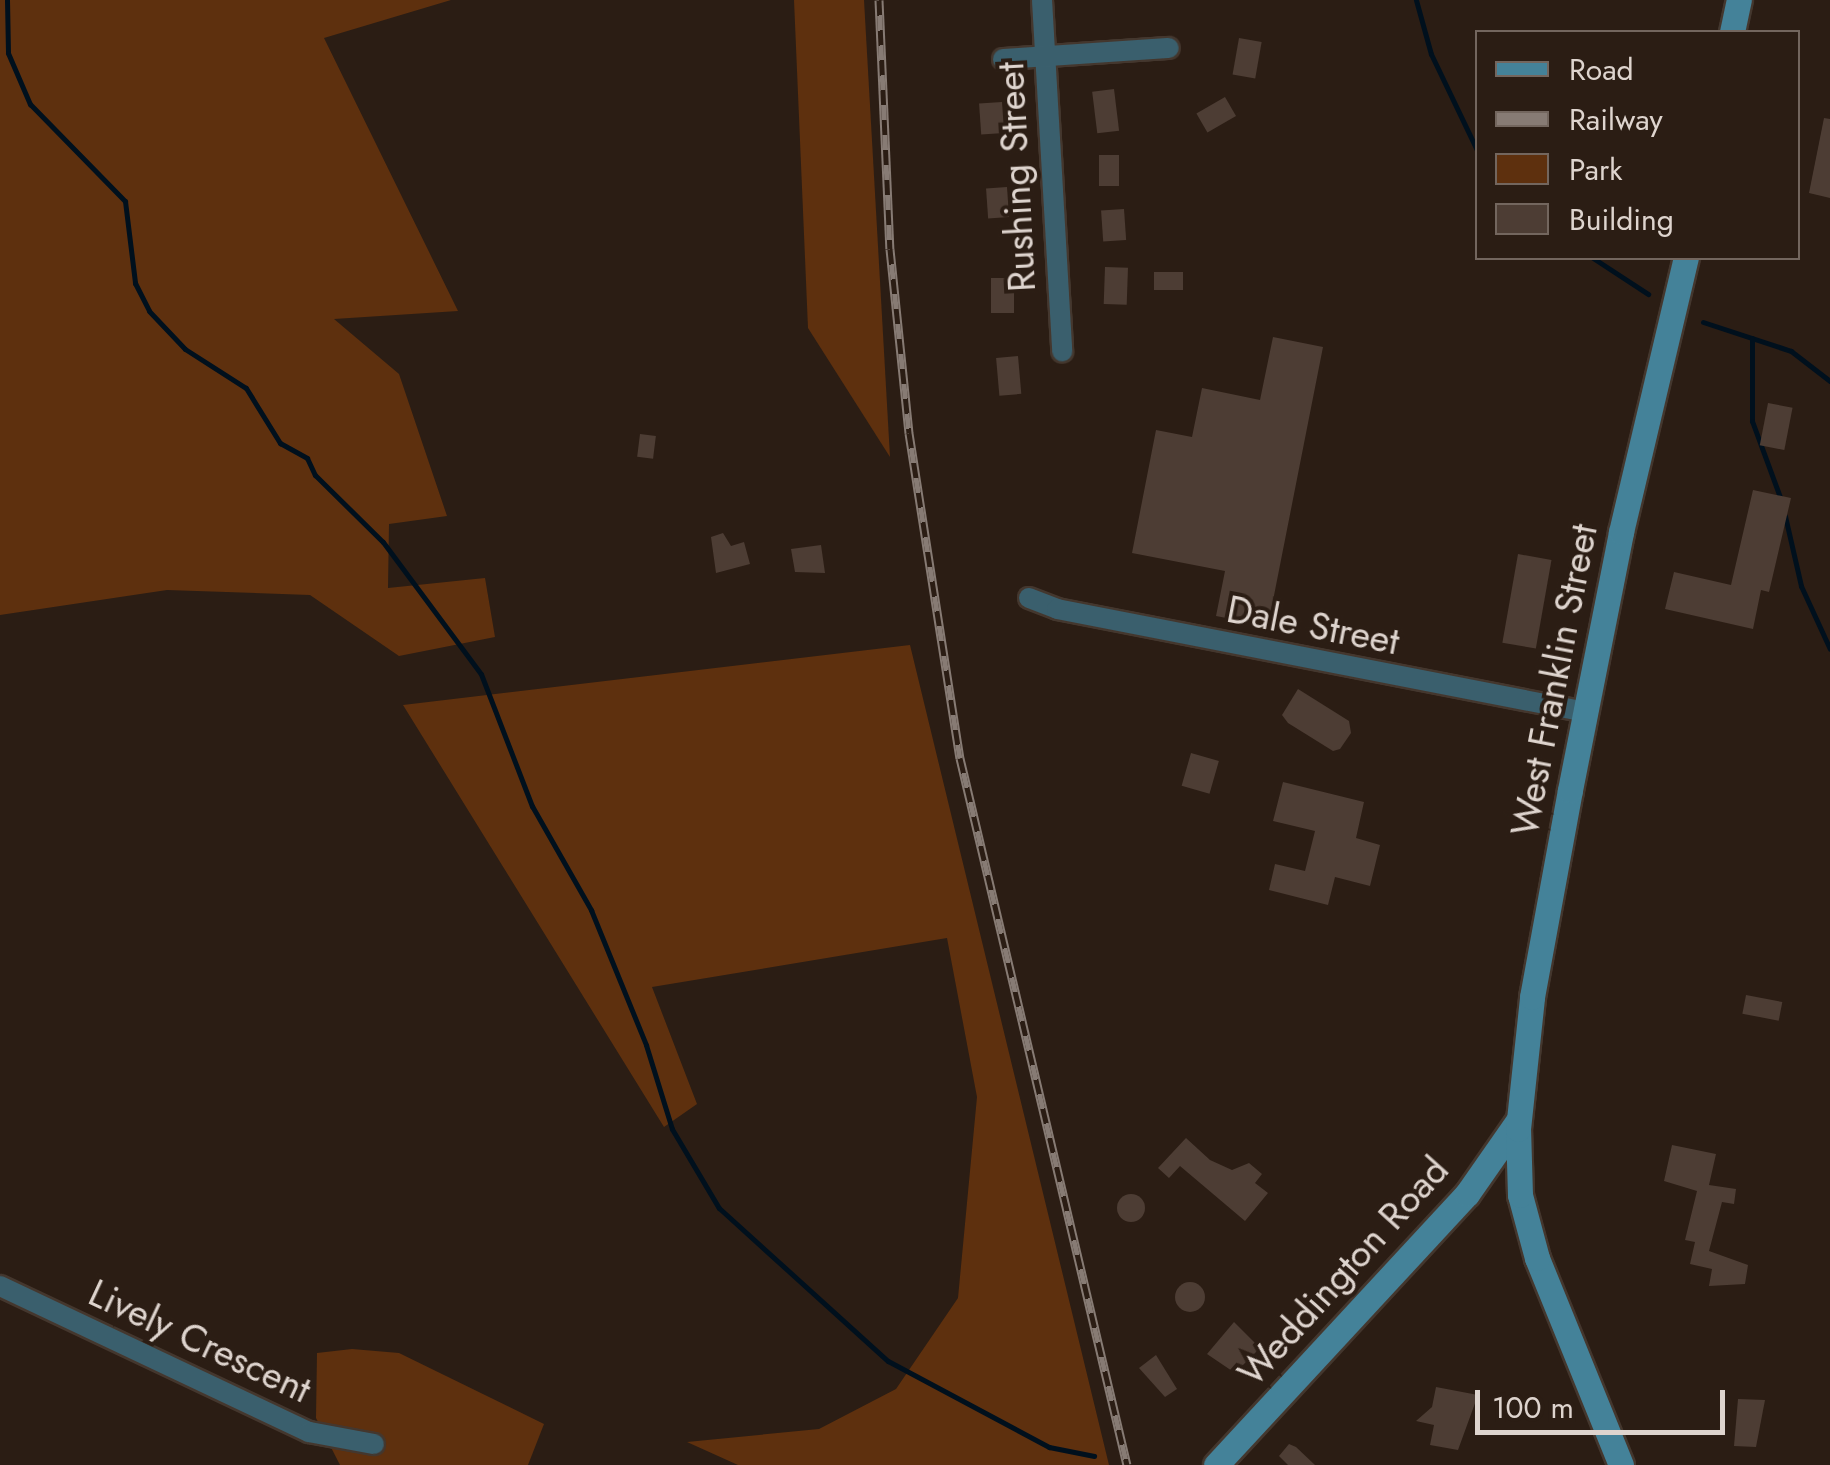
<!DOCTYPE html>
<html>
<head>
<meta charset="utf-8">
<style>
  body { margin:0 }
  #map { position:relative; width:1830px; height:1465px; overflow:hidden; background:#2b1d14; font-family:Jost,sans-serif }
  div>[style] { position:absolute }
  .green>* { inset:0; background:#5e300e }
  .stream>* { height:5px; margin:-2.5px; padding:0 2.5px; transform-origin:2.5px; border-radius:2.5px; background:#00101d }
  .building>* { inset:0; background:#4d3d34; transform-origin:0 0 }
  .round { border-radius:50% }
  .roads { filter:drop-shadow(2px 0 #44372e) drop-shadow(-2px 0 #44372e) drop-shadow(0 2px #44372e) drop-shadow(0 -2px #44372e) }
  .street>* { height:20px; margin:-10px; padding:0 10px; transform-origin:10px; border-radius:10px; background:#3a5f6d }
  .secondary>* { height:25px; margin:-12.5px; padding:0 12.5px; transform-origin:12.5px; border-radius:12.5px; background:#448299 }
  .rail>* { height:9px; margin-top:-4.5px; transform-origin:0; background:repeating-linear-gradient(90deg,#2b1d14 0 15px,#877b74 0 30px); box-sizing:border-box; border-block:2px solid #877b74 }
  span { translate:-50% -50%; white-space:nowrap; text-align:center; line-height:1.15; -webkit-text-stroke:8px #2b1d14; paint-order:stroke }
  .street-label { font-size:38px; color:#ded4ce }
  .legend { position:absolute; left:1475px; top:30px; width:325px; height:230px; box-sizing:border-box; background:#2b1d14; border:2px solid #73665e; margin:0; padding:12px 18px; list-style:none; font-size:30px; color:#ded4ce }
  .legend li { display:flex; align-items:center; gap:20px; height:50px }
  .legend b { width:50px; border:2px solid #73665e }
  .scale { position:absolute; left:1475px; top:1390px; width:250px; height:45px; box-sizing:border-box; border:5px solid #ded4ce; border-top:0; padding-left:12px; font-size:30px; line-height:35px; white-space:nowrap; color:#ded4ce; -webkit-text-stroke:8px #2b1d14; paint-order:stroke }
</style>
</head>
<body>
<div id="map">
  <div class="green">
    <i style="clip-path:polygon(0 0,451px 0,324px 38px,458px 311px,334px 319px,399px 374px,447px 516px,389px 524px,388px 588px,485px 578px,495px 637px,399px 656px,310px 595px,167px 590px,0 615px)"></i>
    <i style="clip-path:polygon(794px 0,864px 0,890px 457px,808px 328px)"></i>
    <i style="clip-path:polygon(910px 645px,1109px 1465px,738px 1465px,687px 1442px,819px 1429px,896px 1389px,958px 1298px,977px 1097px,947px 938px,652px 987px,697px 1104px,664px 1127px,403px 705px)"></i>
    <i style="clip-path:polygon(352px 1349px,399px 1353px,544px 1424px,528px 1465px,340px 1465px,316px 1418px,317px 1353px)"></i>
  </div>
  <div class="stream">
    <i style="left:7px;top:0;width:53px;rotate:88.9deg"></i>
    <i style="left:8px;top:53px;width:56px;rotate:66.7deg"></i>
    <i style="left:30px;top:104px;width:136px;rotate:45.6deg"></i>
    <i style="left:125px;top:201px;width:83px;rotate:83deg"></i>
    <i style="left:135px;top:283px;width:31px;rotate:63deg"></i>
    <i style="left:149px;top:311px;width:52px;rotate:46.5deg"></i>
    <i style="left:185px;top:349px;width:72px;rotate:32.6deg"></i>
    <i style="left:246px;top:388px;width:65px;rotate:58.3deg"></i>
    <i style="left:280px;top:443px;width:31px;rotate:29deg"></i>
    <i style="left:307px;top:458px;width:19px;rotate:65deg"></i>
    <i style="left:315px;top:475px;width:95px;rotate:44.6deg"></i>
    <i style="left:383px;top:542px;width:164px;rotate:53.4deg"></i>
    <i style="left:481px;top:674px;width:142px;rotate:68.9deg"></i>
    <i style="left:532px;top:806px;width:120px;rotate:60.4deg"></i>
    <i style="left:591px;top:910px;width:146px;rotate:67.8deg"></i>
    <i style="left:646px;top:1045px;width:88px;rotate:72.8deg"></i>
    <i style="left:672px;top:1129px;width:92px;rotate:59.3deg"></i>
    <i style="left:719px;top:1208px;width:228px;rotate:42.2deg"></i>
    <i style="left:888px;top:1361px;width:183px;rotate:28.1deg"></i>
    <i style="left:1049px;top:1447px;width:46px;rotate:11.3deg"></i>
    <i style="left:1416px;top:0;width:56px;rotate:74.5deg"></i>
    <i style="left:1431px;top:54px;width:109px;rotate:64.4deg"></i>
    <i style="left:1593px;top:258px;width:66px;rotate:33.2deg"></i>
    <i style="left:1703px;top:322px;width:93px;rotate:18.2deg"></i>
    <i style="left:1791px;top:351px;width:49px;rotate:37.6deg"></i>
    <i style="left:1752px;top:338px;width:83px;rotate:90deg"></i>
    <i style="left:1752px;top:421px;width:84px;rotate:69.8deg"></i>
    <i style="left:1785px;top:516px;width:72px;rotate:77.1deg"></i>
    <i style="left:1801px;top:586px;width:69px;rotate:65.3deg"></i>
  </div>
  <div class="building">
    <i style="left:1239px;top:38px;width:23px;height:37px;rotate:10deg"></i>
    <i style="left:1114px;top:89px;width:42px;height:22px;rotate:83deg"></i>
    <i style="left:1225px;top:97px;width:22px;height:33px;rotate:60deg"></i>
    <i style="left:1002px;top:102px;width:31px;height:23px;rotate:86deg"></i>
    <i style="clip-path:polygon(1824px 118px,1830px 119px,1830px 198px,1809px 193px)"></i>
    <i style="left:1099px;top:155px;width:20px;height:31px"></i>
    <i style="left:1007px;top:187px;width:30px;height:21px;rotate:86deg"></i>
    <i style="left:1124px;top:209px;width:31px;height:23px;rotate:86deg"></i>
    <i style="left:1105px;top:267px;width:23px;height:37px;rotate:2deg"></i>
    <i style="left:1183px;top:272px;width:18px;height:29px;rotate:90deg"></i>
    <i style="left:991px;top:278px;width:23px;height:35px"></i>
    <i style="clip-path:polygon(1273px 337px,1323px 347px,1268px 626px,1216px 616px,1225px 571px,1132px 553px,1156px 430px,1192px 437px,1202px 388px,1260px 400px)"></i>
    <i style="left:1018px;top:356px;width:38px;height:22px;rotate:85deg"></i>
    <i style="left:1768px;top:403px;width:25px;height:43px;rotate:11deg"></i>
    <i style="left:640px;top:434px;width:16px;height:23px;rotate:7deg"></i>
    <i style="clip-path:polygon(1753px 490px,1791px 498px,1769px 592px,1761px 590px,1753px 629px,1665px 609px,1674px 572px,1731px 585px)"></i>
    <i style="clip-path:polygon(723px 533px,731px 546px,744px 542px,750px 564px,716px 573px,711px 537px)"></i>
    <i style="clip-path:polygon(821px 545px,825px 573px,795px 572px,791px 549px)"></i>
    <i style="left:1518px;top:554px;width:34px;height:90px;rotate:10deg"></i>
    <i style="clip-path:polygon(1298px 689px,1349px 721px,1351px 733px,1340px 749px,1333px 751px,1288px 723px,1282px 715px)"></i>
    <i style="left:1191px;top:753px;width:29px;height:34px;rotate:16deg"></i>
    <i style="clip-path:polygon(1283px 782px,1364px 802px,1356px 838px,1380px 845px,1370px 886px,1335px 877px,1328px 905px,1269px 890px,1275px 864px,1305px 871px,1315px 831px,1273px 821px)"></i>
    <i style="left:1746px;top:995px;width:37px;height:19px;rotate:11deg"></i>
    <i style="clip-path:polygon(1186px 1138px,1210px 1160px,1232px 1170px,1249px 1163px,1262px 1174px,1255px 1183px,1268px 1193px,1245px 1221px,1180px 1166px,1169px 1178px,1158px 1168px)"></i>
    <i style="clip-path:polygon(1672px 1145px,1716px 1154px,1709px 1185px,1736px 1189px,1734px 1204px,1722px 1202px,1709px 1251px,1748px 1265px,1745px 1284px,1709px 1286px,1712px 1269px,1690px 1264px,1695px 1242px,1685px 1240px,1697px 1191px,1664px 1181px)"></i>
    <i class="round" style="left:1117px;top:1194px;width:28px;height:28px"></i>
    <i class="round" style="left:1175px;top:1282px;width:30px;height:30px"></i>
    <i style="clip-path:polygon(1234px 1322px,1260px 1348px,1235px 1373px,1207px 1354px)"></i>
    <i style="clip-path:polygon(1156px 1355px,1177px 1389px,1165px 1397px,1139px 1368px)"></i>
    <i style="clip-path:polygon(1436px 1387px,1478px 1395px,1458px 1450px,1430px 1445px,1434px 1425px,1416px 1421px,1432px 1407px)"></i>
    <i style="clip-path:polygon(1738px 1399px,1765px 1400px,1756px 1447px,1734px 1446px)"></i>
    <i style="clip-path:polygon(1289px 1444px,1296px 1447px,1315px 1465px,1288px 1465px,1279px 1456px)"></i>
  </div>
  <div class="roads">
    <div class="street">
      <i style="left:1042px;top:0;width:352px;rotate:86.7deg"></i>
      <i style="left:1003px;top:59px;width:166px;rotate:-3.8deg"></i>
      <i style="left:1029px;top:598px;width:30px;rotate:21deg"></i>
      <i style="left:1057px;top:609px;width:539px;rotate:11.02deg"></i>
      <i style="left:0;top:1286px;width:342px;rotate:25.3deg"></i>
      <i style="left:309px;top:1432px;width:66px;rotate:10.5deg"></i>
    </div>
    <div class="secondary">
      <i style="left:1732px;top:32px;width:33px;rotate:-78deg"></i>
      <i style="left:1216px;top:1465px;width:369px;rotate:-47.2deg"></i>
      <i style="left:1467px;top:1194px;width:89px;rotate:-55.1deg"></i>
      <i style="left:1621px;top:1465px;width:223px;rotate:-112.1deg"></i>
      <i style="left:1537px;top:1258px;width:65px;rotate:-105.1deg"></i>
      <i style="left:1520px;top:1195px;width:66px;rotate:-91.7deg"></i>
      <i style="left:1518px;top:1129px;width:133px;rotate:-83.9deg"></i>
      <i style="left:1532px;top:997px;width:210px;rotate:-79.6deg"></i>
      <i style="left:1570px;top:790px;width:263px;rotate:-78.8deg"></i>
      <i style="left:1621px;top:532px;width:282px;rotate:-76.7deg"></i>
    </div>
  </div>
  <div class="rail">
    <i style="left:879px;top:0;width:249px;rotate:87.5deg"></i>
    <i style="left:890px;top:249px;width:185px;rotate:84.1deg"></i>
    <i style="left:909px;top:433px;width:329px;rotate:81.1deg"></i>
    <i style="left:960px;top:758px;width:726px;rotate:76.71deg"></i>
  </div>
  <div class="street-label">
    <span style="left:1016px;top:177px;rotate:-93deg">Rushing Street</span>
    <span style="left:1313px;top:625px;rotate:11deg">Dale Street</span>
    <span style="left:1554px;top:680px;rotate:-79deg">West Franklin Street</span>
    <span style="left:1343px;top:1271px;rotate:-48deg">Weddington Road</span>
    <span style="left:200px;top:1341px;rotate:25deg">Lively Crescent</span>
  </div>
  <ul class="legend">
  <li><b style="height:12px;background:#448299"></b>Road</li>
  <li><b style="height:12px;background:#877b74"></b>Railway</li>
  <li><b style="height:28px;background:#5e300e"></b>Park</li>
  <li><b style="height:28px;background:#4d3d34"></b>Building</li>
  </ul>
  <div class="scale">100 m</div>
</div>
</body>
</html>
